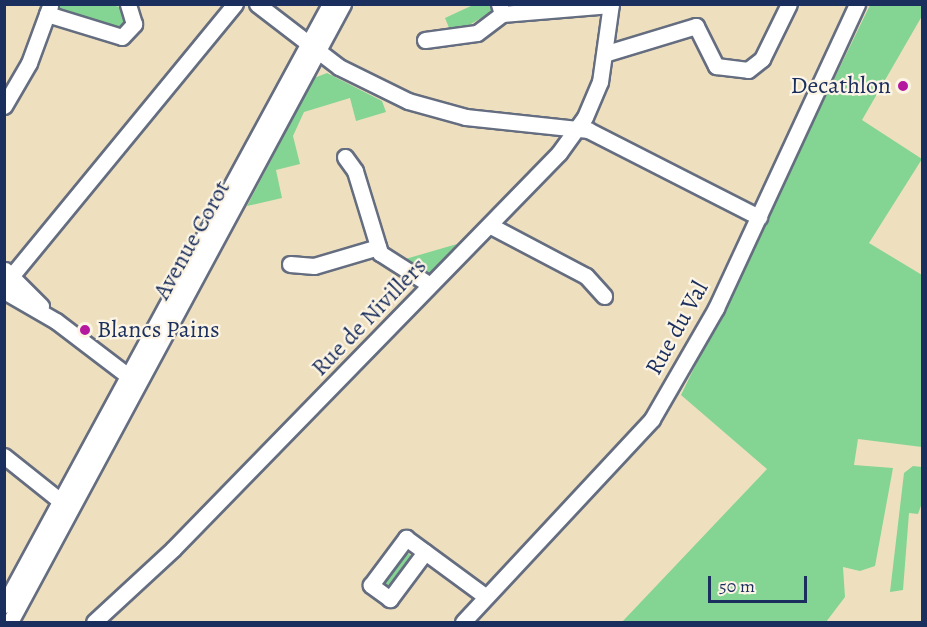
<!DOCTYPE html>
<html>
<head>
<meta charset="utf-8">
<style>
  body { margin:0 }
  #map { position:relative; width:927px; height:627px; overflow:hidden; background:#eee0bf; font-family:Alegreya,serif }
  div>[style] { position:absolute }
  .green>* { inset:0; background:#84d493; transform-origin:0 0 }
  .roads { filter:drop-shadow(2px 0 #656d80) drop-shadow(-2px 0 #656d80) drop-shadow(0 2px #656d80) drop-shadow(0 -2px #656d80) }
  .minor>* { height:15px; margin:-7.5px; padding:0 7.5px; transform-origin:7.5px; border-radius:7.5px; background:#fff }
  .dots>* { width:16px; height:16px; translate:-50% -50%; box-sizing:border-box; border:3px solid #fcf5e5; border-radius:50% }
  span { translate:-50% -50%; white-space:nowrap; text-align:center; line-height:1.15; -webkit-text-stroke:4.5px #fcf5e5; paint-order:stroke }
  .poi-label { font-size:24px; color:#1b2f5e }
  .right { translate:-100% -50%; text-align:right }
  .left { translate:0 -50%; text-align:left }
  .street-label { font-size:24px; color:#1b2f5e }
  .frame { position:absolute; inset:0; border:6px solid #1b2f5e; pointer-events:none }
  .scale { position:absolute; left:708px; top:576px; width:99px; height:27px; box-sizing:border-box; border:3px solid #1b2f5e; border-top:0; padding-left:8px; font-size:18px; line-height:21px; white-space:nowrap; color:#1b2f5e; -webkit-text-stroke:4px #fcf5e5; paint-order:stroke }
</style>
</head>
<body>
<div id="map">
  <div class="green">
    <i style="clip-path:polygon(57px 5px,112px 5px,123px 8px,128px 21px,117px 31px,55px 10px)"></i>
    <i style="clip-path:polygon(473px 5px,493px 5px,493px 11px,452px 35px,445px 18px)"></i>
    <i style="clip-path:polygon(870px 5px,922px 5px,922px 16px,862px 120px,922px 159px,869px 243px,922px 275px,922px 447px,858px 439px,854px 465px,893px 468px,875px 566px,860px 571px,843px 567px,845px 597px,826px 622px,622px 622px,767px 469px,681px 395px)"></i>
    <i style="clip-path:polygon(327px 73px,382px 101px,386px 112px,356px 121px,350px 98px,304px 112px,293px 136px,300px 164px,276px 170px,282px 198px,247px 206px,314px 78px)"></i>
    <i style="clip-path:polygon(457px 244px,429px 274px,402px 260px)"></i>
    <i style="clip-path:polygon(913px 466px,922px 467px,922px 503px,918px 514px,909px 513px,903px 590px,890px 592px,904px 473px)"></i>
    <i style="left:403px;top:549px;width:13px;height:38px;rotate:39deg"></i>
  </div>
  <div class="roads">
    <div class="minor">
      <i style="left:257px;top:4px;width:103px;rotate:37.5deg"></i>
      <i style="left:339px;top:67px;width:77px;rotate:26.2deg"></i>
      <i style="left:408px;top:101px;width:60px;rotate:15.4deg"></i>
      <i style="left:466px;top:117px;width:123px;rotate:6.1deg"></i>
      <i style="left:588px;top:130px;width:192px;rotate:27deg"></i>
      <i style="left:499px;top:4px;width:10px;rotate:73deg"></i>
      <i style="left:502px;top:14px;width:109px;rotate:-4.7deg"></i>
      <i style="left:47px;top:14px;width:78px;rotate:17deg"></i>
      <i style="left:122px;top:37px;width:18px;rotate:-47deg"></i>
      <i style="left:134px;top:24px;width:21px;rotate:-107deg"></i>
      <i style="left:425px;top:40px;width:52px;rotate:-7.7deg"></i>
      <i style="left:477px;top:33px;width:31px;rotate:-37deg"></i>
      <i style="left:607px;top:53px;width:93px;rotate:-16.9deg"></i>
      <i style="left:696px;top:26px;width:45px;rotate:63.4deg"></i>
      <i style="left:716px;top:66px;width:32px;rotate:7deg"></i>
      <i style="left:748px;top:70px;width:18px;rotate:-38deg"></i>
      <i style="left:762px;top:59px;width:61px;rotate:-63.9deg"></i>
      <i style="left:4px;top:106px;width:50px;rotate:-59.8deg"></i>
      <i style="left:29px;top:63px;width:61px;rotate:-69.8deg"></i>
      <i style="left:345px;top:157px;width:17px;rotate:54deg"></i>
      <i style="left:355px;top:171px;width:86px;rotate:73deg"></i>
      <i style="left:380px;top:253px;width:59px;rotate:32.6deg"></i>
      <i style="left:491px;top:226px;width:107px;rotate:27.8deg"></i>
      <i style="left:586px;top:276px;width:27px;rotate:48deg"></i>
      <i style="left:290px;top:264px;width:24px;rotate:5deg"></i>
      <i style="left:314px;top:266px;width:67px;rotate:-16.5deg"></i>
      <i style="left:5px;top:270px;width:51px;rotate:45deg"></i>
      <i style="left:4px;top:285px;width:364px;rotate:-50.6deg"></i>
      <i style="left:4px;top:291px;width:60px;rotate:30deg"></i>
      <i style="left:56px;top:321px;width:101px;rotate:37.3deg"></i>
      <i style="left:4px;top:456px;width:82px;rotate:38.6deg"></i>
      <i style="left:425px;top:552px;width:59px;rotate:126.7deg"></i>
      <i style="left:390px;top:599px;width:24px;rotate:-144deg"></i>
      <i style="left:371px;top:585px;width:59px;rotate:-53.3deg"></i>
      <i style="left:406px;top:538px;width:98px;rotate:36.3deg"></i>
      <i style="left:4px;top:605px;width:684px;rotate:-61.52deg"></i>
      <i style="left:10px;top:622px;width:702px;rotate:-61.68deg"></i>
      <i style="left:94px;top:622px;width:108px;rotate:-42.7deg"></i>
      <i style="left:173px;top:549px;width:553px;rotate:-45.73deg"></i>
      <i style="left:559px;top:153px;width:44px;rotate:-54.2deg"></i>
      <i style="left:585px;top:117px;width:38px;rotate:-67deg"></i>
      <i style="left:600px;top:82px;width:79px;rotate:-82deg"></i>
      <i style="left:463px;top:622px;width:277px;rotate:-47deg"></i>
      <i style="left:652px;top:419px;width:128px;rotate:-60deg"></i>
      <i style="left:716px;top:308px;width:335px;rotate:-65.1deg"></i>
    </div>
  </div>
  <div class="dots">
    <i style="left:903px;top:86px;background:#b5179e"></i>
    <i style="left:85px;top:330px;background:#b5179e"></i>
  </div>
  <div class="poi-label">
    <span class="right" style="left:891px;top:86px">Decathlon</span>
    <span class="left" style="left:97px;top:330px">Blancs Pains</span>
  </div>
  <div class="street-label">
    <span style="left:192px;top:240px;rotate:-61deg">Avenue Corot</span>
    <span style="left:369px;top:317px;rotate:-46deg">Rue de Nivillers</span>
    <span style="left:677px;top:328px;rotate:-61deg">Rue du Val</span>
  </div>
  <div class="frame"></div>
  <div class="scale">50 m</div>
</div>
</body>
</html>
